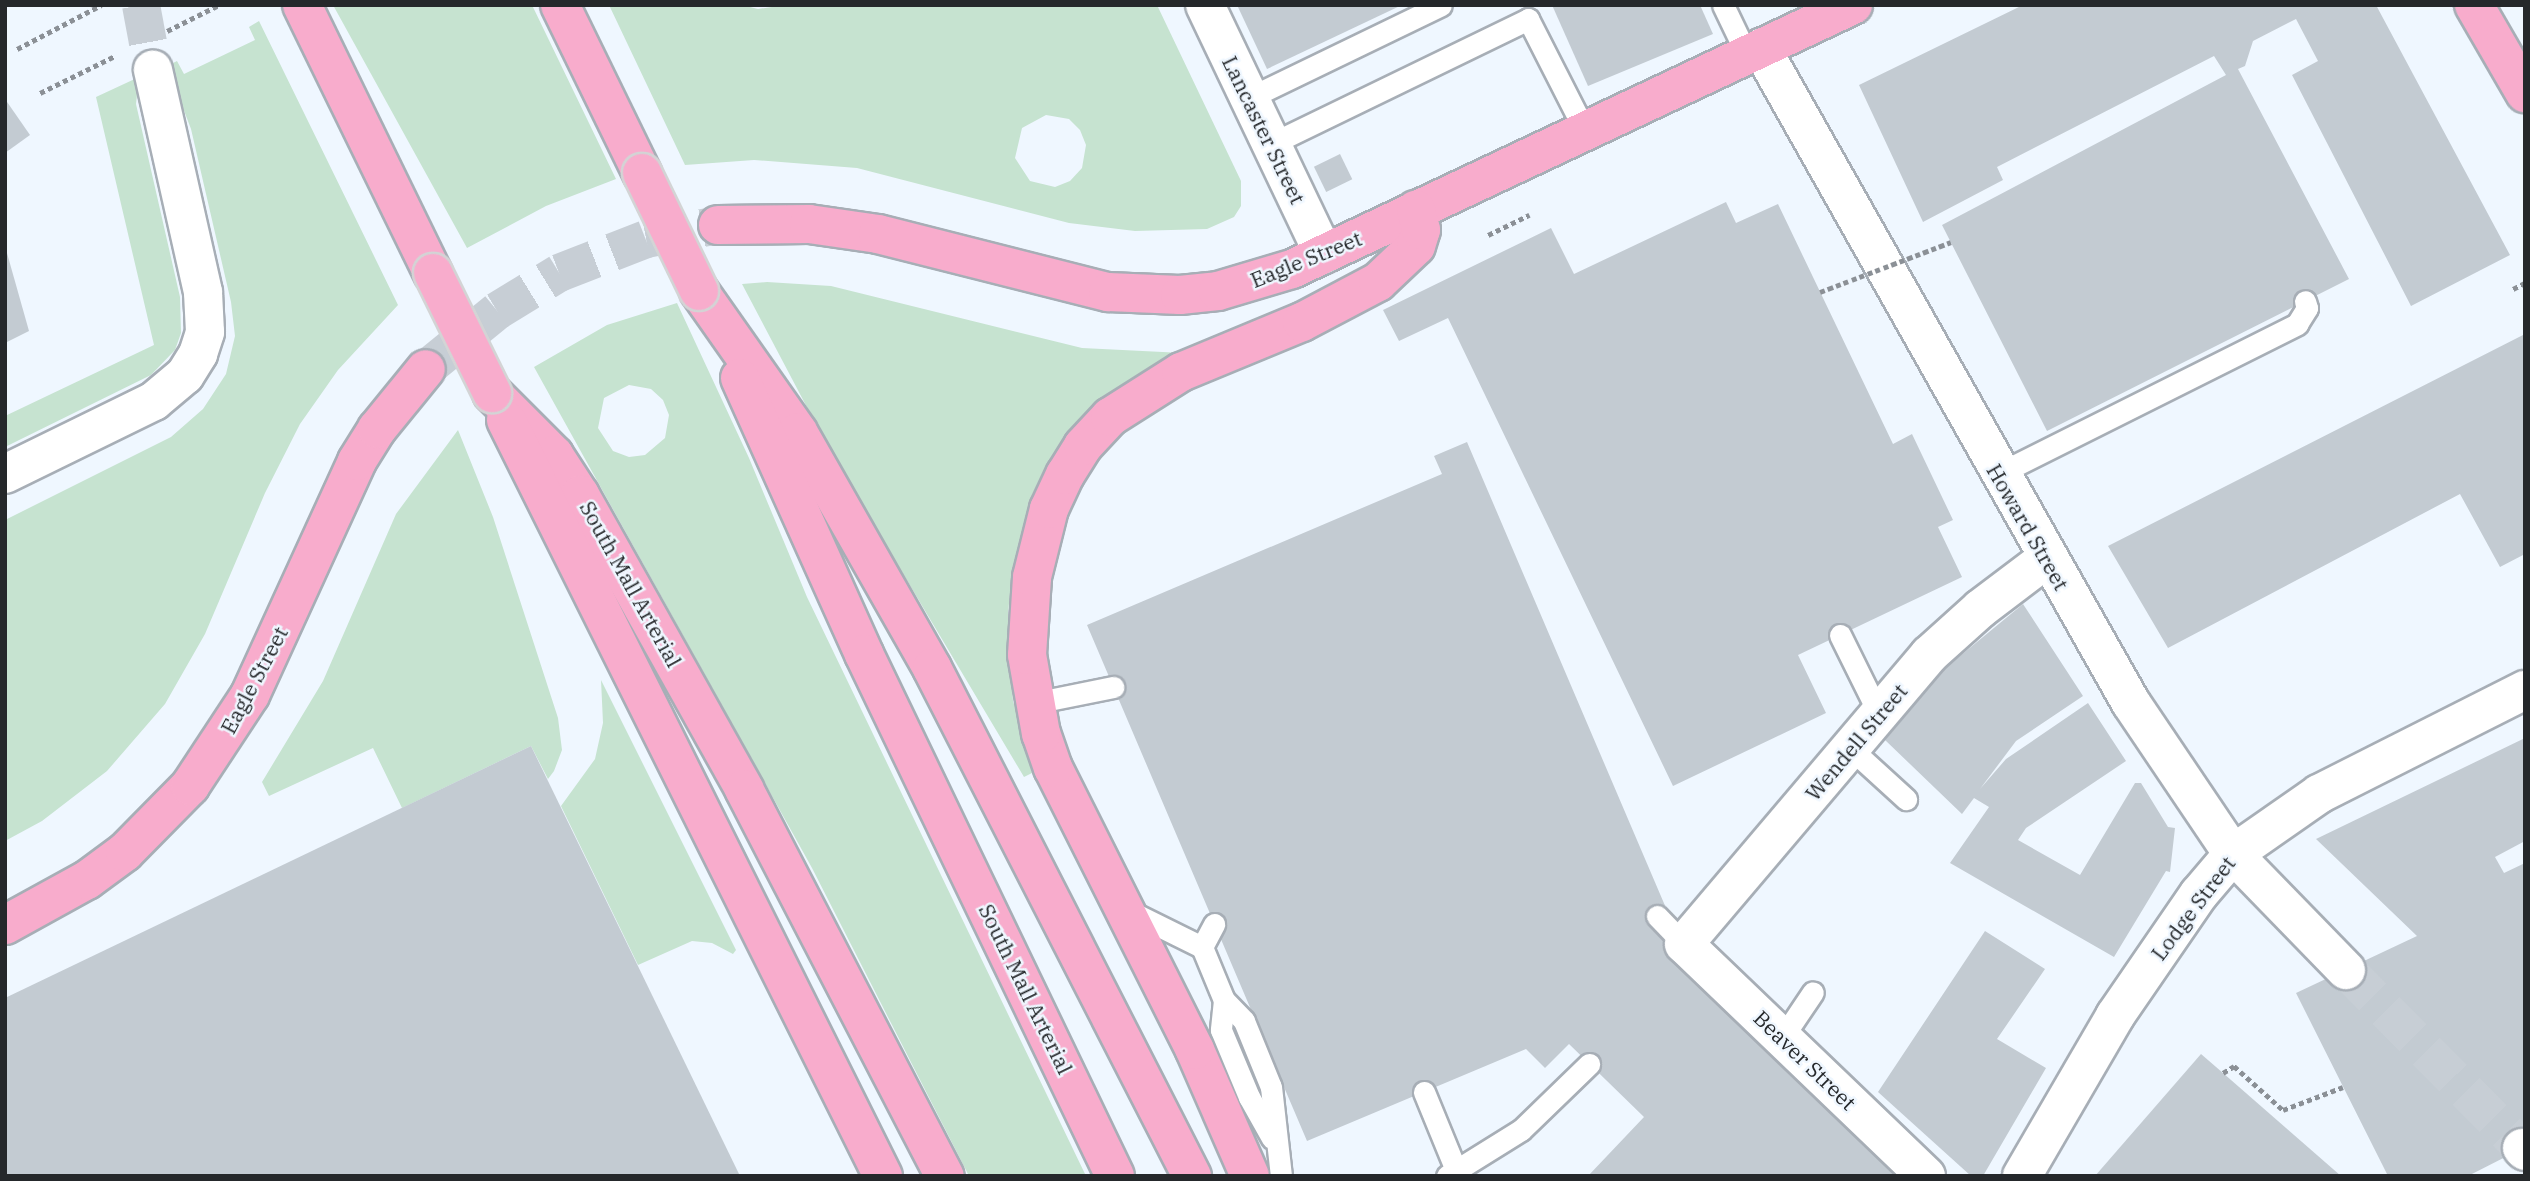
<!DOCTYPE html>
<html>
<head>
<meta charset="utf-8">
<style>
  body { margin:0 }
  #map { position:relative; width:2530px; height:1181px; overflow:hidden; background:#eff7ff; font-family:"IBM Plex Serif",serif }
  div>[style] { position:absolute }
  .green>* { inset:0; background:#c6e3d0 }
  .building>* { inset:0; background:#c3cbd2; transform-origin:0 0 }
  .street-tunnel>* { height:38px; margin-top:-19px; transform-origin:0; background:repeating-linear-gradient(90deg,#c7ced5 0 38px,transparent 0 57px) }
  .secondary-tunnel>* { height:38px; margin-top:-19px; transform-origin:0; background:repeating-linear-gradient(90deg,#c7ced5 0 38px,transparent 0 57px) }
  .primary-tunnel>* { height:38px; margin-top:-19px; transform-origin:0; background:repeating-linear-gradient(90deg,#c7ced5 0 38px,transparent 0 57px) }
  .path>* { height:4.5px; margin-top:-2.25px; transform-origin:0; background:repeating-linear-gradient(90deg,#8b9096 0 5px,transparent 0 8.5px) }
  .roads { filter:drop-shadow(2px 0 #a7aeb6) drop-shadow(-2px 0 #a7aeb6) drop-shadow(0 2px #a7aeb6) drop-shadow(0 -2px #a7aeb6) }
  .lane>* { height:21px; margin:-10.5px; padding:0 10.5px; transform-origin:10.5px; border-radius:10.5px; background:#fff }
  .street>* { height:38px; margin:-19px; padding:0 19px; transform-origin:19px; border-radius:19px; background:#fff }
  .secondary>* { height:38px; margin:-19px; padding:0 19px; transform-origin:19px; border-radius:19px; background:#fff }
  .primary>* { height:38px; margin:-19px; padding:0 19px; transform-origin:19px; border-radius:19px; background:#f8accc }
  .path-bridge>* { height:4.5px; margin-top:-2.25px; transform-origin:0; background:repeating-linear-gradient(90deg,#8b9096 0 5px,transparent 0 8.5px) }
  .bridges { filter:drop-shadow(2px 0 #d3d4d5) drop-shadow(-2px 0 #d3d4d5) drop-shadow(0 2px #d3d4d5) drop-shadow(0 -2px #d3d4d5) }
  .primary-bridge>* { height:38px; margin:-19px; padding:0 19px; transform-origin:19px; border-radius:19px; background:#f8accc }
  span { translate:-50% -50%; white-space:nowrap; text-align:center; line-height:1.15; -webkit-text-stroke:5px #eff7ff; paint-order:stroke }
  .street-label { font-size:21px; color:#25282b }
  .frame { position:absolute; inset:0; border:7px solid #25282b; pointer-events:none }
</style>
</head>
<body>
<div id="map">
  <div class="green">
    <i style="clip-path:polygon(333px 5px,532px 5px,616px 179px,546px 206px,467px 248px)"></i>
    <i style="clip-path:polygon(evenodd,609px 5px,742px 5px,758px 9px,785px 5px,1157px 5px,1241px 181px,1241px 206px,1234px 217px,1207px 229px,1135px 231px,1069px 223px,857px 168px,754px 160px,685px 165px,609px 5px,1046px 115px,1069px 119px,1080px 130px,1086px 145px,1082px 168px,1070px 181px,1055px 187px,1030px 181px,1015px 158px,1022px 128px,1046px 115px)"></i>
    <i style="clip-path:polygon(259px 21px,398px 305px,338px 370px,300px 424px,265px 493px,205px 634px,165px 704px,107px 771px,42px 821px,5px 841px,5px 520px,171px 437px,203px 409px,226px 374px,235px 336px,231px 302px,191px 129px,167px 66px,177px 61px,184px 74px,255px 40px,249px 27px)"></i>
    <i style="clip-path:polygon(139px 77px,136px 104px,180px 297px,181px 333px,175px 350px,151px 375px,5px 447px,5px 416px,154px 345px,96px 97px)"></i>
    <i style="clip-path:polygon(767px 282px,831px 286px,1082px 348px,1183px 353px,1134px 377px,1100px 403px,1034px 501px,1012px 573px,1008px 614px,1013px 701px,1036px 771px,1024px 777px,830px 451px,742px 284px)"></i>
    <i style="clip-path:polygon(evenodd,677px 303px,749px 458px,807px 597px,1086px 1176px,969px 1176px,812px 868px,534px 367px,607px 325px,677px 303px,629px 385px,651px 389px,663px 400px,669px 415px,665px 438px,645px 455px,629px 457px,613px 451px,598px 428px,604px 398px,629px 385px)"></i>
    <i style="clip-path:polygon(458px 430px,493px 517px,558px 718px,562px 750px,554px 771px,548px 779px,531px 746px,402px 808px,373px 748px,269px 796px,262px 782px,323px 681px,396px 514px)"></i>
    <i style="clip-path:polygon(601px 680px,736px 950px,733px 954px,712px 943px,692px 941px,638px 965px,561px 806px,595px 759px,603px 723px)"></i>
  </div>
  <div class="building">
    <i style="clip-path:polygon(1237px 5px,1402px 5px,1267px 69px)"></i>
    <i style="clip-path:polygon(1552px 5px,1700px 5px,1713px 34px,1588px 86px)"></i>
    <i style="clip-path:polygon(2023px 5px,2376px 5px,2510px 255px,2411px 306px,2292px 75px,2318px 61px,2296px 19px,2253px 41px,2245px 66px,2238px 69px,2349px 279px,2047px 431px,1942px 225px,2226px 75px,2214px 56px,1997px 167px,2003px 180px,1923px 222px,1859px 85px)"></i>
    <i style="clip-path:polygon(5px 99px,30px 135px,5px 153px)"></i>
    <i style="left:1340px;top:154px;width:28px;height:29px;rotate:64deg"></i>
    <i style="clip-path:polygon(1726px 202px,1736px 223px,1778px 204px,1893px 444px,1912px 434px,1953px 520px,1938px 527px,1962px 577px,1798px 655px,1826px 713px,1673px 786px,1448px 318px,1399px 341px,1383px 310px,1551px 228px,1574px 274px)"></i>
    <i style="clip-path:polygon(5px 246px,29px 331px,5px 343px)"></i>
    <i style="clip-path:polygon(2525px 334px,2525px 554px,2500px 567px,2460px 494px,2168px 648px,2108px 546px)"></i>
    <i style="clip-path:polygon(1467px 442px,1666px 908px,1649px 925px,1909px 1176px,1588px 1176px,1644px 1117px,1569px 1044px,1545px 1068px,1526px 1049px,1307px 1141px,1087px 625px,1442px 474px,1434px 456px)"></i>
    <i style="clip-path:polygon(2023px 604px,2083px 696px,2016px 741px,1980px 789px,2006px 759px,2088px 703px,2126px 761px,2026px 828px,2018px 840px,2080px 875px,2135px 783px,2141px 783px,2168px 827px,2175px 828px,2170px 872px,2166px 871px,2114px 957px,1950px 863px,1989px 807px,1974px 798px,1962px 814px,1885px 740px,1943px 670px)"></i>
    <i style="clip-path:polygon(2525px 738px,2525px 841px,2495px 857px,2504px 873px,2525px 863px,2525px 1147px,2468px 1176px,2388px 1176px,2296px 993px,2417px 936px,2316px 839px)"></i>
    <i style="clip-path:polygon(531px 746px,740px 1176px,5px 1176px,5px 998px)"></i>
    <i style="clip-path:polygon(1985px 931px,2045px 969px,1997px 1039px,2046px 1068px,1983px 1176px,1971px 1176px,1878px 1092px)"></i>
    <i style="clip-path:polygon(2201px 1054px,2223px 1073px,2341px 1176px,2095px 1176px)"></i>
  </div>
  <div class="street-tunnel">
    <i style="left:2346px;top:970px;width:250px;rotate:45.3deg"></i>
  </div>
  <div class="secondary-tunnel">
    <i style="left:141px;top:5px;width:66px;rotate:79.5deg"></i>
  </div>
  <div class="primary-tunnel">
    <i style="left:426px;top:369px;width:92px;rotate:-39.2deg"></i>
    <i style="left:497px;top:311px;width:73px;rotate:-31.5deg"></i>
    <i style="left:559px;top:273px;width:93px;rotate:-21.3deg"></i>
    <i style="left:646px;top:239px;width:73px;rotate:-11deg"></i>
  </div>
  <div class="path">
    <i style="left:167px;top:31px;width:58px;rotate:-26.6deg"></i>
    <i style="left:17px;top:49px;width:95px;rotate:-27.6deg"></i>
    <i style="left:40px;top:93px;width:84px;rotate:-26.3deg"></i>
    <i style="left:1488px;top:235px;width:46px;rotate:-26deg"></i>
    <i style="left:2513px;top:289px;width:13px;rotate:-27deg"></i>
    <i style="left:2223px;top:1073px;width:13px;rotate:-32deg"></i>
    <i style="left:2234px;top:1066px;width:66px;rotate:41.9deg"></i>
    <i style="left:2283px;top:1110px;width:64px;rotate:-21deg"></i>
  </div>
  <div class="roads">
    <div class="lane">
      <i style="left:1723px;top:5px;width:55px;rotate:64.4deg"></i>
      <i style="left:1249px;top:98px;width:213px;rotate:-25.8deg"></i>
      <i style="left:1271px;top:144px;width:286px;rotate:-25.9deg"></i>
      <i style="left:1528px;top:19px;width:126px;rotate:63deg"></i>
      <i style="left:1998px;top:474px;width:335px;rotate:-26.6deg"></i>
      <i style="left:2297px;top:324px;width:19px;rotate:-58deg"></i>
      <i style="left:2307px;top:308px;width:7px;rotate:-106deg"></i>
      <i style="left:1840px;top:635px;width:88px;rotate:63.7deg"></i>
      <i style="left:1034px;top:703px;width:81px;rotate:-11.4deg"></i>
      <i style="left:1850px;top:748px;width:76px;rotate:42.3deg"></i>
      <i style="left:1127px;top:910px;width:84px;rotate:26.3deg"></i>
      <i style="left:1202px;top:947px;width:57px;rotate:67.5deg"></i>
      <i style="left:1224px;top:1000px;width:29px;rotate:46deg"></i>
      <i style="left:1244px;top:1021px;width:71px;rotate:67.8deg"></i>
      <i style="left:1271px;top:1087px;width:90px;rotate:83.6deg"></i>
      <i style="left:1657px;top:916px;width:39px;rotate:46deg"></i>
      <i style="left:1202px;top:947px;width:26px;rotate:-62deg"></i>
      <i style="left:1224px;top:1000px;width:30px;rotate:96deg"></i>
      <i style="left:1221px;top:1030px;width:73px;rotate:67.3deg"></i>
      <i style="left:1249px;top:1097px;width:47px;rotate:60.7deg"></i>
      <i style="left:1782px;top:1038px;width:55px;rotate:-56deg"></i>
      <i style="left:1424px;top:1092px;width:84px;rotate:67.7deg"></i>
      <i style="left:1447px;top:1176px;width:87px;rotate:-31.9deg"></i>
      <i style="left:1521px;top:1130px;width:95px;rotate:-44.1deg"></i>
    </div>
    <div class="street">
      <i style="left:1205px;top:5px;width:276px;rotate:64.5deg"></i>
      <i style="left:1761px;top:48px;width:752px;rotate:60.54deg"></i>
      <i style="left:2131px;top:703px;width:182px;rotate:56deg"></i>
      <i style="left:2233px;top:854px;width:162px;rotate:45.8deg"></i>
      <i style="left:2522px;top:1148px;width:4px;rotate:45deg"></i>
      <i style="left:1926px;top:1176px;width:335px;rotate:-136.2deg"></i>
      <i style="left:1684px;top:944px;width:379px;rotate:-49.7deg"></i>
      <i style="left:1929px;top:655px;width:69px;rotate:-42deg"></i>
      <i style="left:1980px;top:609px;width:83px;rotate:-37.1deg"></i>
      <i style="left:2022px;top:1176px;width:185px;rotate:-59.8deg"></i>
      <i style="left:2115px;top:1016px;width:148px;rotate:-55.5deg"></i>
      <i style="left:2199px;top:894px;width:52px;rotate:-49.6deg"></i>
      <i style="left:2233px;top:854px;width:105px;rotate:-34.9deg"></i>
      <i style="left:2319px;top:794px;width:231px;rotate:-26.8deg"></i>
    </div>
    <div class="secondary">
      <i style="left:5px;top:474px;width:166px;rotate:-26.1deg"></i>
      <i style="left:154px;top:401px;width:40px;rotate:-40deg"></i>
      <i style="left:185px;top:375px;width:25px;rotate:-58deg"></i>
      <i style="left:198px;top:354px;width:23px;rotate:-72deg"></i>
      <i style="left:205px;top:332px;width:40px;rotate:-92.9deg"></i>
      <i style="left:203px;top:292px;width:228px;rotate:-102.7deg"></i>
    </div>
    <div class="primary">
      <i style="left:302px;top:5px;width:298px;rotate:64deg"></i>
      <i style="left:560px;top:5px;width:187px;rotate:64deg"></i>
      <i style="left:2474px;top:5px;width:102px;rotate:59.9deg"></i>
      <i style="left:718px;top:225px;width:91px;rotate:-0.6deg"></i>
      <i style="left:809px;top:224px;width:70px;rotate:8.2deg"></i>
      <i style="left:878px;top:234px;width:237px;rotate:14.2deg"></i>
      <i style="left:1108px;top:292px;width:72px;rotate:2.4deg"></i>
      <i style="left:1180px;top:295px;width:38px;rotate:-6deg"></i>
      <i style="left:1218px;top:291px;width:77px;rotate:-16.6deg"></i>
      <i style="left:1292px;top:269px;width:620px;rotate:-25.2deg"></i>
      <i style="left:699px;top:291px;width:172px;rotate:54.9deg"></i>
      <i style="left:798px;top:432px;width:271px;rotate:60.4deg"></i>
      <i style="left:932px;top:668px;width:571px;rotate:62.9deg"></i>
      <i style="left:740px;top:378px;width:303px;rotate:65.8deg"></i>
      <i style="left:864px;top:654px;width:579px;rotate:64.32deg"></i>
      <i style="left:492px;top:393px;width:88px;rotate:45deg"></i>
      <i style="left:554px;top:455px;width:48px;rotate:57deg"></i>
      <i style="left:580px;top:495px;width:337px;rotate:60.8deg"></i>
      <i style="left:744px;top:789px;width:436px;rotate:62.6deg"></i>
      <i style="left:506px;top:420px;width:845px;rotate:63.5deg"></i>
      <i style="left:5px;top:925px;width:94px;rotate:-28.8deg"></i>
      <i style="left:87px;top:880px;width:47px;rotate:-36.4deg"></i>
      <i style="left:125px;top:852px;width:93px;rotate:-45.4deg"></i>
      <i style="left:190px;top:786px;width:109px;rotate:-56.6deg"></i>
      <i style="left:250px;top:695px;width:257px;rotate:-65.4deg"></i>
      <i style="left:357px;top:461px;width:38px;rotate:-58deg"></i>
      <i style="left:377px;top:429px;width:77px;rotate:-50.8deg"></i>
      <i style="left:1250px;top:1176px;width:137px;rotate:-113.6deg"></i>
      <i style="left:1195px;top:1050px;width:316px;rotate:-116.7deg"></i>
      <i style="left:1053px;top:768px;width:36px;rotate:-109deg"></i>
      <i style="left:1041px;top:734px;width:80px;rotate:-100deg"></i>
      <i style="left:1027px;top:655px;width:78px;rotate:-86.3deg"></i>
      <i style="left:1032px;top:577px;width:70px;rotate:-76deg"></i>
      <i style="left:1049px;top:509px;width:38px;rotate:-65deg"></i>
      <i style="left:1065px;top:475px;width:34px;rotate:-58deg"></i>
      <i style="left:1083px;top:446px;width:40px;rotate:-47deg"></i>
      <i style="left:1110px;top:417px;width:84px;rotate:-32.4deg"></i>
      <i style="left:1181px;top:372px;width:131px;rotate:-22.5deg"></i>
      <i style="left:1302px;top:322px;width:86px;rotate:-27.8deg"></i>
      <i style="left:1378px;top:282px;width:52px;rotate:-43.5deg"></i>
      <i style="left:1416px;top:246px;width:17px;rotate:-73deg"></i>
      <i style="left:1421px;top:230px;width:21px;rotate:-104deg"></i>
    </div>
  </div>
  <div class="path-bridge">
    <i style="left:1820px;top:292px;width:140px;rotate:-20.9deg"></i>
  </div>
  <div class="bridges">
    <div class="primary-bridge">
      <i style="left:642px;top:173px;width:131px;rotate:64.2deg"></i>
      <i style="left:433px;top:273px;width:134px;rotate:63.8deg"></i>
    </div>
  </div>
  <div class="street-label">
    <span style="left:1264px;top:130px;rotate:64deg">Lancaster Street</span>
    <span style="left:1306px;top:259px;rotate:-22deg">Eagle Street</span>
    <span style="left:2028px;top:527px;rotate:60deg">Howard Street</span>
    <span style="left:631px;top:584px;rotate:61deg">South Mall Arterial</span>
    <span style="left:254px;top:680px;rotate:-62deg">Eagle Street</span>
    <span style="left:1856px;top:742px;rotate:-50deg">Wendell Street</span>
    <span style="left:2193px;top:908px;rotate:-53deg">Lodge Street</span>
    <span style="left:1026px;top:989px;rotate:64deg">South Mall Arterial</span>
    <span style="left:1805px;top:1060px;rotate:44deg">Beaver Street</span>
  </div>
  <div class="frame"></div>
</div>
</body>
</html>
